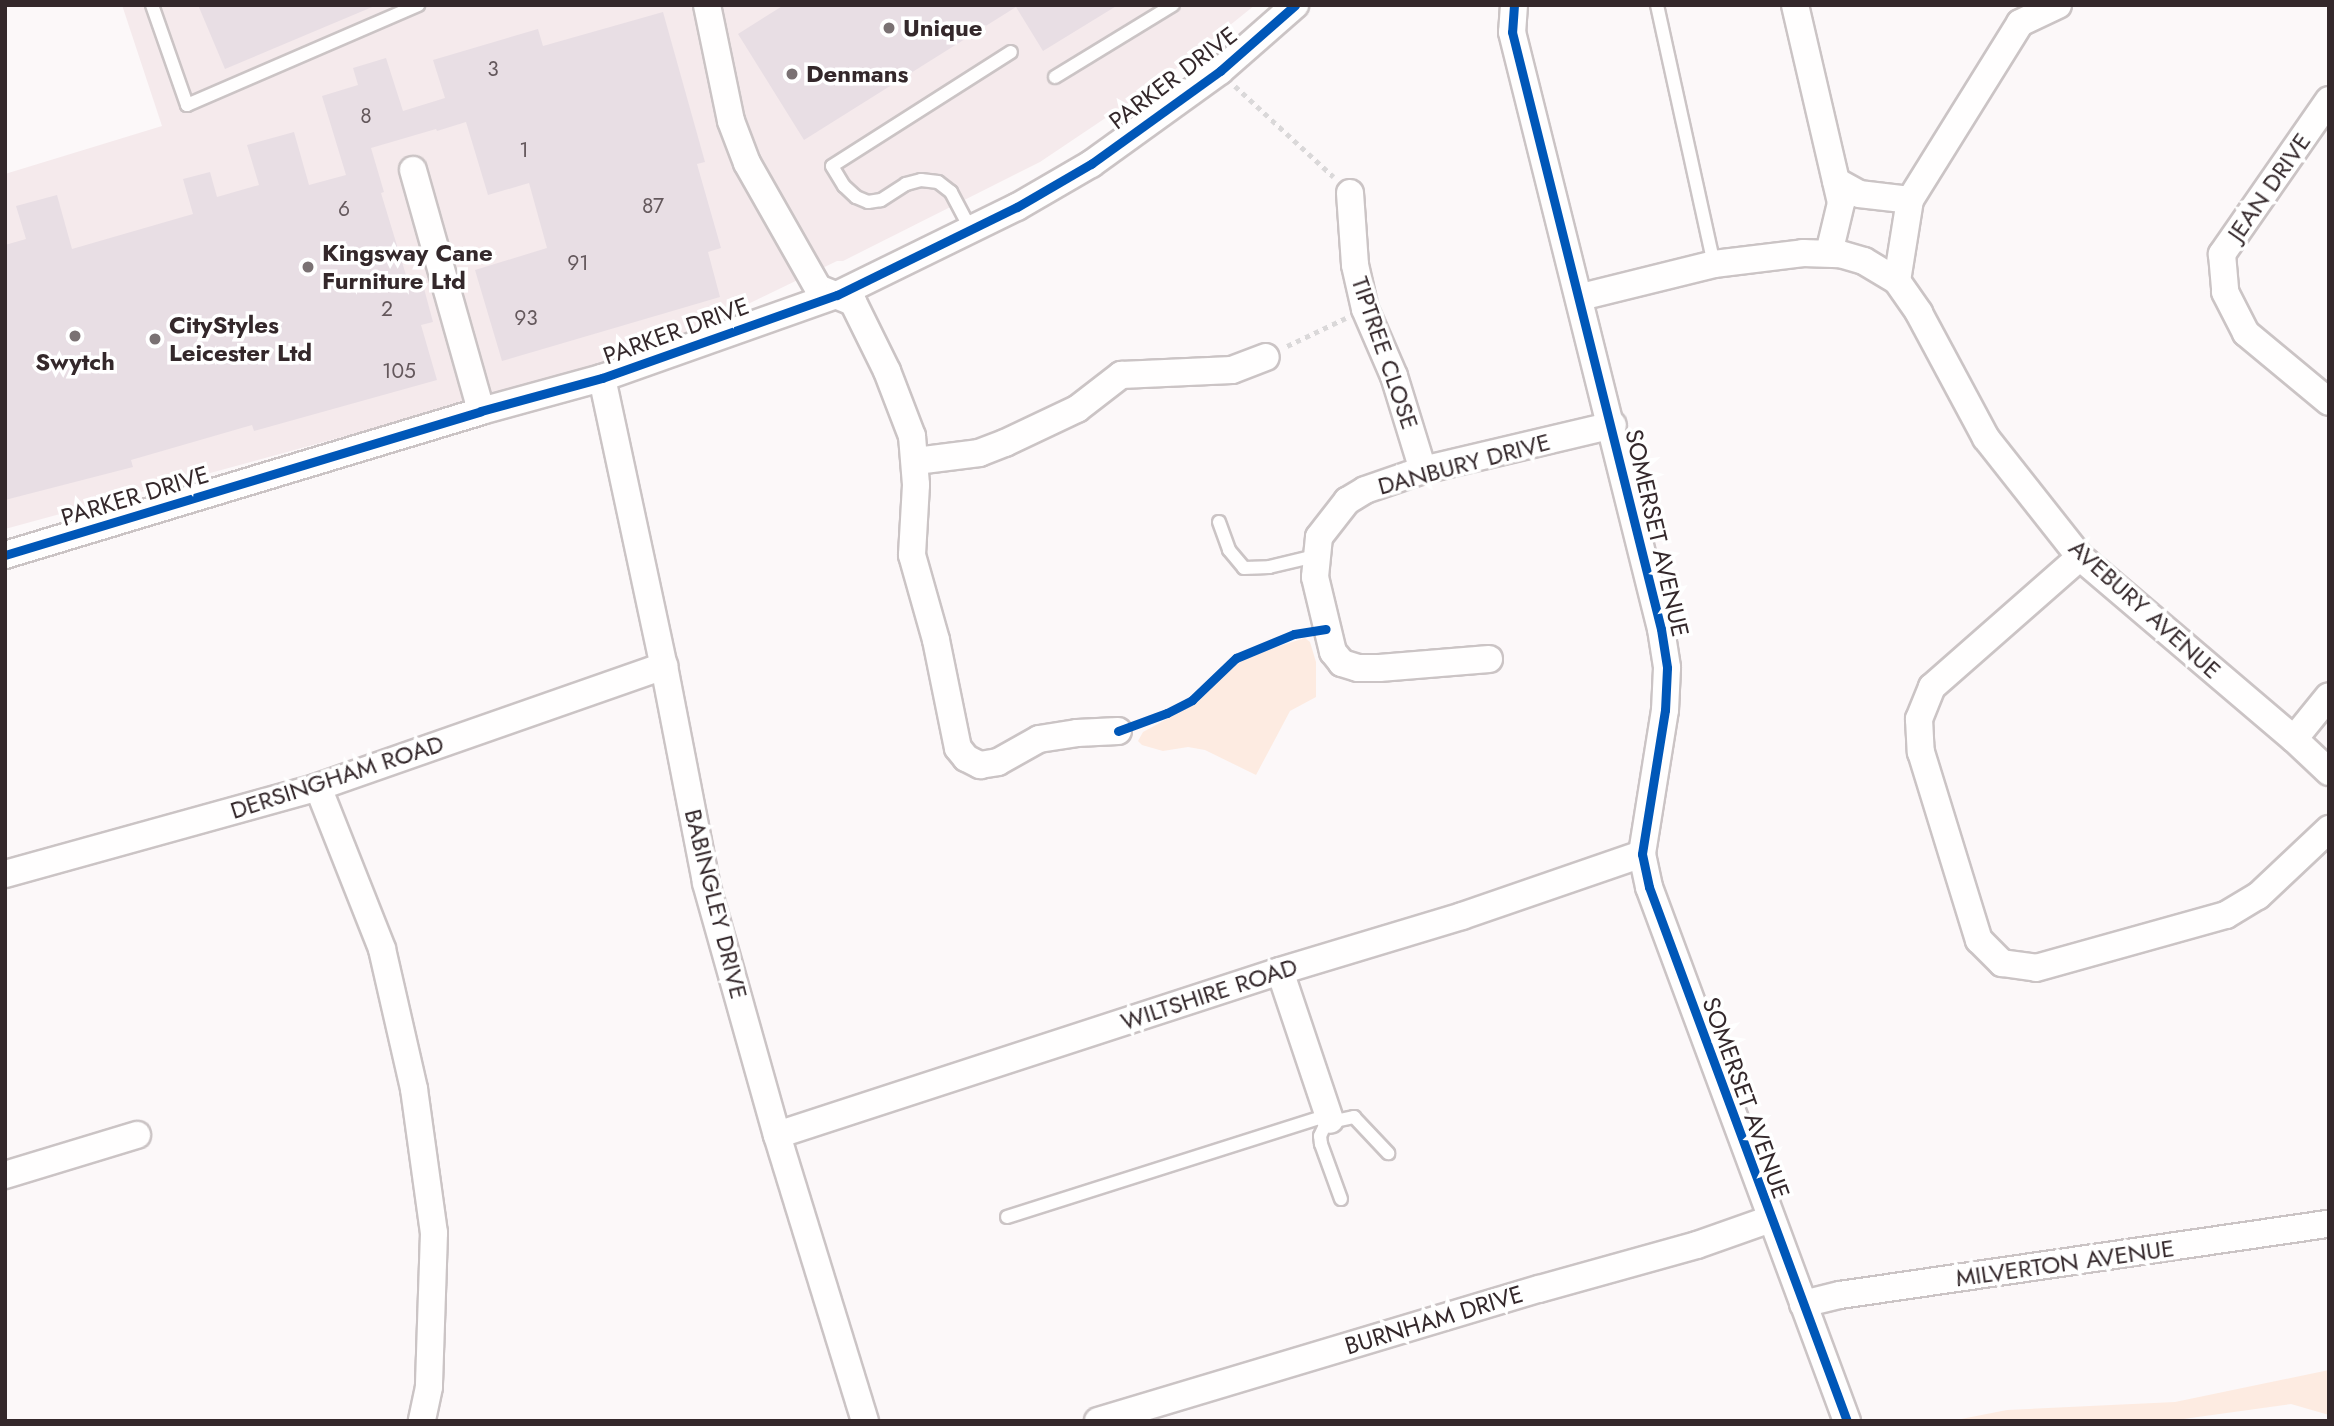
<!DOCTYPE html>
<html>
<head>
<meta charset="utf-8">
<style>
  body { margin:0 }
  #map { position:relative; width:2334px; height:1426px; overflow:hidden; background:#fcf8f9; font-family:Jost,sans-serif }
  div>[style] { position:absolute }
  .built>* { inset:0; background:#f5eaec }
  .green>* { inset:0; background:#fdebe1 }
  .building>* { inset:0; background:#e8dee4 }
  .path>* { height:4.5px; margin-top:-2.25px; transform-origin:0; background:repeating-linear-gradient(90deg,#dad8d9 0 5px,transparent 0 10px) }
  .roads { filter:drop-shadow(2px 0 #cbc4c5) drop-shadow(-2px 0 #cbc4c5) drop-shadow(0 2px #cbc4c5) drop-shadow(0 -2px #cbc4c5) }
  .lane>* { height:12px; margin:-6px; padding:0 6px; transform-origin:6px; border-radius:6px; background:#fffefe }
  .street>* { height:26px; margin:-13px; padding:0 13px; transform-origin:13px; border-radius:13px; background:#fffefe }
  .cycleway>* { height:9px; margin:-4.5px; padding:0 4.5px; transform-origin:4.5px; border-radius:4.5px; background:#0057b8 }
  .dots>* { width:19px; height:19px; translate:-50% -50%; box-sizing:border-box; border:4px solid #fff; border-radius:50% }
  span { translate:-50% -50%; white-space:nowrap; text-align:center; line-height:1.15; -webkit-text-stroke:7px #fff; paint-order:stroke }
  .number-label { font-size:21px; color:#64585c }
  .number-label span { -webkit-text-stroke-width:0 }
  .poi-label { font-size:24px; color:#34282b; font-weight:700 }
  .left { translate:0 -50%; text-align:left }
  .street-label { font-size:24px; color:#34282b }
  .frame { position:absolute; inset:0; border:7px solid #34282b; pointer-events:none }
</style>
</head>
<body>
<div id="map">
  <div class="built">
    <i style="clip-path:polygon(122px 5px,1255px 5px,1162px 80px,1040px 162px,843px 261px,837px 261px,711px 322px,588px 370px,5px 529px,5px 174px,162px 126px)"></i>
  </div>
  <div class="green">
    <i style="clip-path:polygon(1305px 638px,1310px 642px,1316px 662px,1316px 697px,1290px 711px,1256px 775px,1205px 750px,1188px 747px,1163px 751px,1142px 745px,1138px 741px,1143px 732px,1198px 702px,1231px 668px,1248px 656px)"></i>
    <i style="clip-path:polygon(2329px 1370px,2329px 1415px,2291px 1404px,2169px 1421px,1951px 1421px,2007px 1410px,2175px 1402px)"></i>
  </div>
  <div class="building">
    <i style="clip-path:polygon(198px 5px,377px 5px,225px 69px)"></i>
    <i style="clip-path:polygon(784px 5px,1118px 5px,1043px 51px,1016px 7px,804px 140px,738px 34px)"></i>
    <i style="clip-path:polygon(663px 12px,705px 162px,697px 164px,721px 248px,708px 252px,720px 297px,502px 361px,475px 270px,547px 248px,529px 183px,488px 195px,466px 122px,437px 131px,436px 129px,371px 148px,384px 192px,381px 193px,409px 285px,422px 281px,433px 322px,421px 325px,437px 380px,254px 431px,252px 425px,131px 460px,133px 467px,5px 500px,5px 245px,26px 239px,16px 206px,57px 195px,72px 249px,193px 214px,183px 179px,210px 172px,217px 197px,259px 185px,247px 145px,294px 132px,309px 185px,346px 175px,322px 96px,358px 85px,353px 68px,386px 58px,403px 111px,445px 98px,433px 60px,538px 29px,543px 46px)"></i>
  </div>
  <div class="path">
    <i style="left:1235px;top:86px;width:134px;rotate:42.6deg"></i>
    <i style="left:1287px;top:346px;width:65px;rotate:-25.4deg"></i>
  </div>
  <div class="roads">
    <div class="lane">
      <i style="left:152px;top:5px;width:106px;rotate:70.7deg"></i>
      <i style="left:187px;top:105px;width:252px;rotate:-23.4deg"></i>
      <i style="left:1657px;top:5px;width:265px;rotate:77.6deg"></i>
      <i style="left:1055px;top:77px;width:138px;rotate:-31.4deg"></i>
      <i style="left:971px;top:230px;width:43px;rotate:-117.8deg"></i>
      <i style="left:951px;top:192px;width:16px;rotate:-142deg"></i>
      <i style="left:938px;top:182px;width:17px;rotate:-173deg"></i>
      <i style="left:921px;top:180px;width:16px;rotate:165deg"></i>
      <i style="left:906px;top:184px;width:30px;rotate:147deg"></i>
      <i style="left:881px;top:200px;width:13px;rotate:171deg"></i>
      <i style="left:868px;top:202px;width:13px;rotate:-157deg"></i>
      <i style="left:856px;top:197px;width:16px;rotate:-137deg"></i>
      <i style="left:844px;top:186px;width:23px;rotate:-121deg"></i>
      <i style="left:832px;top:166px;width:212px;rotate:-32.5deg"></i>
      <i style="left:1219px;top:522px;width:30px;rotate:70deg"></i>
      <i style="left:1229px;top:550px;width:23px;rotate:50deg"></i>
      <i style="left:1244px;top:568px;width:25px;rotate:-2deg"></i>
      <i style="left:1269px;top:567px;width:47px;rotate:-13.4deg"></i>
      <i style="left:1341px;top:1199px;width:59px;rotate:-110deg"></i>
      <i style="left:1321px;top:1144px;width:8px;rotate:-97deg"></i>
      <i style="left:1320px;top:1136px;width:14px;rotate:-65deg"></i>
      <i style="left:1326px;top:1123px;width:29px;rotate:-12deg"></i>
      <i style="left:1354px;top:1117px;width:50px;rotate:46.6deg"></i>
      <i style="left:1007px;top:1217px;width:338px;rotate:-17.6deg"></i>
    </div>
    <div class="street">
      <i style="left:707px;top:5px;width:118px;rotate:78.3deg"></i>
      <i style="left:731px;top:121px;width:45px;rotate:69.1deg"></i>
      <i style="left:747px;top:163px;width:144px;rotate:60.4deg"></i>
      <i style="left:818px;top:288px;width:38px;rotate:22deg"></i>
      <i style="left:853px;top:302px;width:77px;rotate:63.8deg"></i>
      <i style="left:887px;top:371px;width:70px;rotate:69deg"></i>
      <i style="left:912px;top:436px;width:49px;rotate:85.3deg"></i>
      <i style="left:916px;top:485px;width:70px;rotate:93.3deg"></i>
      <i style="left:912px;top:555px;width:88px;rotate:74.2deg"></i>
      <i style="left:936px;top:640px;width:110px;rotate:78.5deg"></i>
      <i style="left:958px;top:748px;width:13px;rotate:51deg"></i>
      <i style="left:966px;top:758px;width:16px;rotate:27deg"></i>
      <i style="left:980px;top:765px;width:18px;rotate:-9deg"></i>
      <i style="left:998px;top:762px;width:47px;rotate:-29.3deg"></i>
      <i style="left:1039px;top:739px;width:38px;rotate:-9deg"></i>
      <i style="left:1077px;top:733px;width:41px;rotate:-2.8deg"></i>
      <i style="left:1514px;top:5px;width:27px;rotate:94deg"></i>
      <i style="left:1512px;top:32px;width:615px;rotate:75.99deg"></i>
      <i style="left:1661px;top:629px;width:39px;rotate:81deg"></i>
      <i style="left:1667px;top:668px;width:42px;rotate:92.7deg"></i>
      <i style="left:1665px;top:710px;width:146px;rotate:99.1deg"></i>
      <i style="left:1642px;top:854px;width:34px;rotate:78deg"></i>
      <i style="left:1649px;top:887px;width:570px;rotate:69.66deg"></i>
      <i style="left:1795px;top:5px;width:203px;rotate:76.9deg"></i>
      <i style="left:1841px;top:203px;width:51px;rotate:103.5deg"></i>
      <i style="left:2329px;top:100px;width:188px;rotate:124.8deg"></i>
      <i style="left:2222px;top:254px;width:38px;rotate:85deg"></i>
      <i style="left:2225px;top:292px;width:46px;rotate:62.9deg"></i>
      <i style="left:2246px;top:333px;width:108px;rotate:39.7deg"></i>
      <i style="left:413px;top:170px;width:250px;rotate:74.2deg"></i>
      <i style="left:1836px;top:181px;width:26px;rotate:29deg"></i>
      <i style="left:1859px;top:194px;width:51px;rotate:6.7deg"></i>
      <i style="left:1350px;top:193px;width:72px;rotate:86deg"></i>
      <i style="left:1355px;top:265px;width:45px;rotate:77.2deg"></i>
      <i style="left:1365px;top:309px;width:73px;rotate:66.6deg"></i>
      <i style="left:1394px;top:376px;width:98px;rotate:72.9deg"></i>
      <i style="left:1897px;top:281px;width:82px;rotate:-80.9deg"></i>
      <i style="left:1910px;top:200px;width:208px;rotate:-58.1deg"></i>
      <i style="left:2020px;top:23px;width:42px;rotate:-25.3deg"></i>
      <i style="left:1581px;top:297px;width:137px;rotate:-13.9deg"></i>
      <i style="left:1714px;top:264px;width:90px;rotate:-7deg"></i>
      <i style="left:1803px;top:253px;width:37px;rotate:2deg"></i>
      <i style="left:1840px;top:254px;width:25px;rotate:16deg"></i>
      <i style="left:1864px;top:261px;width:39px;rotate:31deg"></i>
      <i style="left:1897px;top:281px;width:39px;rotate:55deg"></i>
      <i style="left:1919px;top:313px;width:142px;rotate:61.8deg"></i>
      <i style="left:1986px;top:438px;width:152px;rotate:51.7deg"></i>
      <i style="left:2080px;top:557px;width:281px;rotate:40.4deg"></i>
      <i style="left:2294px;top:739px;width:48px;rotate:43.3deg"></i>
      <i style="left:602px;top:378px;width:295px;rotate:77.9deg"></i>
      <i style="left:664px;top:666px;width:221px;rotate:79deg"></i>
      <i style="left:706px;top:883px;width:262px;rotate:74.3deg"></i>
      <i style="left:777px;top:1135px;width:299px;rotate:72.9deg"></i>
      <i style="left:916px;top:461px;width:64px;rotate:-7.2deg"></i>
      <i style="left:979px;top:453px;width:28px;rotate:-21deg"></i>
      <i style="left:1005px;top:443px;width:80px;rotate:-25.3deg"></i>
      <i style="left:1077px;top:409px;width:56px;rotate:-37.7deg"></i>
      <i style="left:1121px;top:375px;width:111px;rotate:-2.6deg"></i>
      <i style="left:1232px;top:370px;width:36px;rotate:-21deg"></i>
      <i style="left:5px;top:555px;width:497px;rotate:-16.8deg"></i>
      <i style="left:481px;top:411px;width:125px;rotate:-15.3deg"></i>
      <i style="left:602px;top:378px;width:249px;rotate:-19.5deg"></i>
      <i style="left:837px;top:295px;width:200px;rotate:-26.1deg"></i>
      <i style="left:1017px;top:207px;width:86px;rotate:-30.2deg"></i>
      <i style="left:1091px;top:164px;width:159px;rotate:-35.8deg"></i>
      <i style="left:1220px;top:71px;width:100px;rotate:-41.3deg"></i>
      <i style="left:2080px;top:557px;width:197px;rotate:138.7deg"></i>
      <i style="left:1932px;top:687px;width:35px;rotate:112deg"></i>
      <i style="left:1919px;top:719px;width:33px;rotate:87deg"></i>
      <i style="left:1921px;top:752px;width:197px;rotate:72.9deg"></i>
      <i style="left:1979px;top:940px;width:33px;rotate:45deg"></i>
      <i style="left:2002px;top:963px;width:34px;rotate:8deg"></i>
      <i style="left:2036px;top:968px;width:197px;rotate:-15.6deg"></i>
      <i style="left:2226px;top:915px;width:37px;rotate:-31deg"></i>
      <i style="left:2258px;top:896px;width:98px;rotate:-43.3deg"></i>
      <i style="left:1489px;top:659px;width:110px;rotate:175.3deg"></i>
      <i style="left:1379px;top:668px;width:21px;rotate:180deg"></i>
      <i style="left:1358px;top:668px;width:17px;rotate:-163deg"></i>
      <i style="left:1342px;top:663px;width:14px;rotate:-129deg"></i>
      <i style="left:1333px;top:652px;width:77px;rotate:-103.5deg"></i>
      <i style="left:1315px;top:577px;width:40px;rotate:-84.3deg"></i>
      <i style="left:1319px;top:537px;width:46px;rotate:-52.1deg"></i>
      <i style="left:1347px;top:501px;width:21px;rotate:-31deg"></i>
      <i style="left:1365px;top:490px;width:61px;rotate:-19deg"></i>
      <i style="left:1423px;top:470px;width:195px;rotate:-13.3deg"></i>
      <i style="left:2294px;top:739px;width:55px;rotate:-50.9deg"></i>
      <i style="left:318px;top:787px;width:174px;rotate:68.4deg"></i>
      <i style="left:382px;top:949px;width:144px;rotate:77.1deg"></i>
      <i style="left:414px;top:1089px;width:145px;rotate:82.1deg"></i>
      <i style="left:434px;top:1233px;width:154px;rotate:91.9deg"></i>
      <i style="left:429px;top:1387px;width:35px;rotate:102deg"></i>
      <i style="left:5px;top:874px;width:325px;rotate:-15.5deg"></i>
      <i style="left:318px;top:787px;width:367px;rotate:-19.3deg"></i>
      <i style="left:1280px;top:971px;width:157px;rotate:71.4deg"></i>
      <i style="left:777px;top:1135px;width:529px;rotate:-18.06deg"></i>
      <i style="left:1280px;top:971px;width:190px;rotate:-16.8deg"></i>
      <i style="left:1462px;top:916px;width:190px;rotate:-19deg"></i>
      <i style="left:5px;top:1175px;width:138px;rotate:-16.9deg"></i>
      <i style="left:1803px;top:1304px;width:38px;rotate:-14deg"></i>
      <i style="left:1840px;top:1295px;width:494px;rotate:-8.3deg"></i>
      <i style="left:1098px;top:1421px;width:460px;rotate:-16.7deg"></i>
      <i style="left:1539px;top:1289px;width:164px;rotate:-15.6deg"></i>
      <i style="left:1697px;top:1245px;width:78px;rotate:-19.4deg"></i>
    </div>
  </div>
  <div class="cycleway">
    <i style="left:1514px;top:5px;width:27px;rotate:94deg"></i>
    <i style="left:1512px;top:32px;width:615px;rotate:75.99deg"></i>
    <i style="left:1661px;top:629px;width:39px;rotate:81deg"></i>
    <i style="left:1667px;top:668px;width:42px;rotate:92.7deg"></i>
    <i style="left:1665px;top:710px;width:146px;rotate:99.1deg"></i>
    <i style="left:1642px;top:854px;width:34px;rotate:78deg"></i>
    <i style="left:1649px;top:887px;width:570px;rotate:69.66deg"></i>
    <i style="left:5px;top:555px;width:497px;rotate:-16.8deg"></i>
    <i style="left:481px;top:411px;width:125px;rotate:-15.3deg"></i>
    <i style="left:602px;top:378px;width:249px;rotate:-19.5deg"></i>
    <i style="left:837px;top:295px;width:200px;rotate:-26.1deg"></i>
    <i style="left:1017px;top:207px;width:86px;rotate:-30.2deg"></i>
    <i style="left:1091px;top:164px;width:159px;rotate:-35.8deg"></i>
    <i style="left:1220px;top:71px;width:100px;rotate:-41.3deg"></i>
    <i style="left:1118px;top:731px;width:52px;rotate:-20.2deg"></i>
    <i style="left:1167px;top:713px;width:28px;rotate:-27deg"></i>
    <i style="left:1192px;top:700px;width:61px;rotate:-43.7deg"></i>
    <i style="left:1236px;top:658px;width:63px;rotate:-22.5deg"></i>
    <i style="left:1294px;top:634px;width:32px;rotate:-9deg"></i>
  </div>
  <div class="dots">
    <i style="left:889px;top:28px;background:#7a7173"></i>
    <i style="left:792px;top:74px;background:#7a7173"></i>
    <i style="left:308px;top:267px;background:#7a7173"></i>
    <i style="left:75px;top:336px;background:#7a7173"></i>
    <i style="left:155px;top:339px;background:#7a7173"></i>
  </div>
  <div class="number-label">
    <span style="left:493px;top:69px">3</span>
    <span style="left:366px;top:116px">8</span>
    <span style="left:524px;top:150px">1</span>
    <span style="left:653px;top:206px">87</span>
    <span style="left:344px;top:209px">6</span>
    <span style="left:578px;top:263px">91</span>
    <span style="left:387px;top:309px">2</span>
    <span style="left:526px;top:318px">93</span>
    <span style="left:399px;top:371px">105</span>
  </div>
  <div class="poi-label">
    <span class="left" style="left:903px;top:28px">Unique</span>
    <span class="left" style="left:806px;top:74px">Denmans</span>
    <span class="left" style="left:322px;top:267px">Kingsway Cane<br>Furniture Ltd</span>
    <span class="left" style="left:169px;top:339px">CityStyles<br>Leicester Ltd</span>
    <span style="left:75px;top:362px">Swytch</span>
  </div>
  <div class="street-label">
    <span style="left:1173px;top:78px;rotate:-37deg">PARKER DRIVE</span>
    <span style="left:2269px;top:187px;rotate:-55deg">JEAN DRIVE</span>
    <span style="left:676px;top:331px;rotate:-20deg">PARKER DRIVE</span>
    <span style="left:1385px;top:353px;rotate:71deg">TIPTREE CLOSE</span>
    <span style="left:1464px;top:464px;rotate:-15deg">DANBURY DRIVE</span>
    <span style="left:135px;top:496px;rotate:-17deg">PARKER DRIVE</span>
    <span style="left:1657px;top:533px;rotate:77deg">SOMERSET AVENUE</span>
    <span style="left:2145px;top:609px;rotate:42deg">AVEBURY AVENUE</span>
    <span style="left:337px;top:777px;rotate:-18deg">DERSINGHAM ROAD</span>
    <span style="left:716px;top:904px;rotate:76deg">BABINGLEY DRIVE</span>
    <span style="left:1209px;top:994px;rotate:-18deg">WILTSHIRE ROAD</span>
    <span style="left:1746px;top:1098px;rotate:70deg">SOMERSET AVENUE</span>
    <span style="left:2065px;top:1263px;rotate:-8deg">MILVERTON AVENUE</span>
    <span style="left:1434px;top:1320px;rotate:-17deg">BURNHAM DRIVE</span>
  </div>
  <div class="frame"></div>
</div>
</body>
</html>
